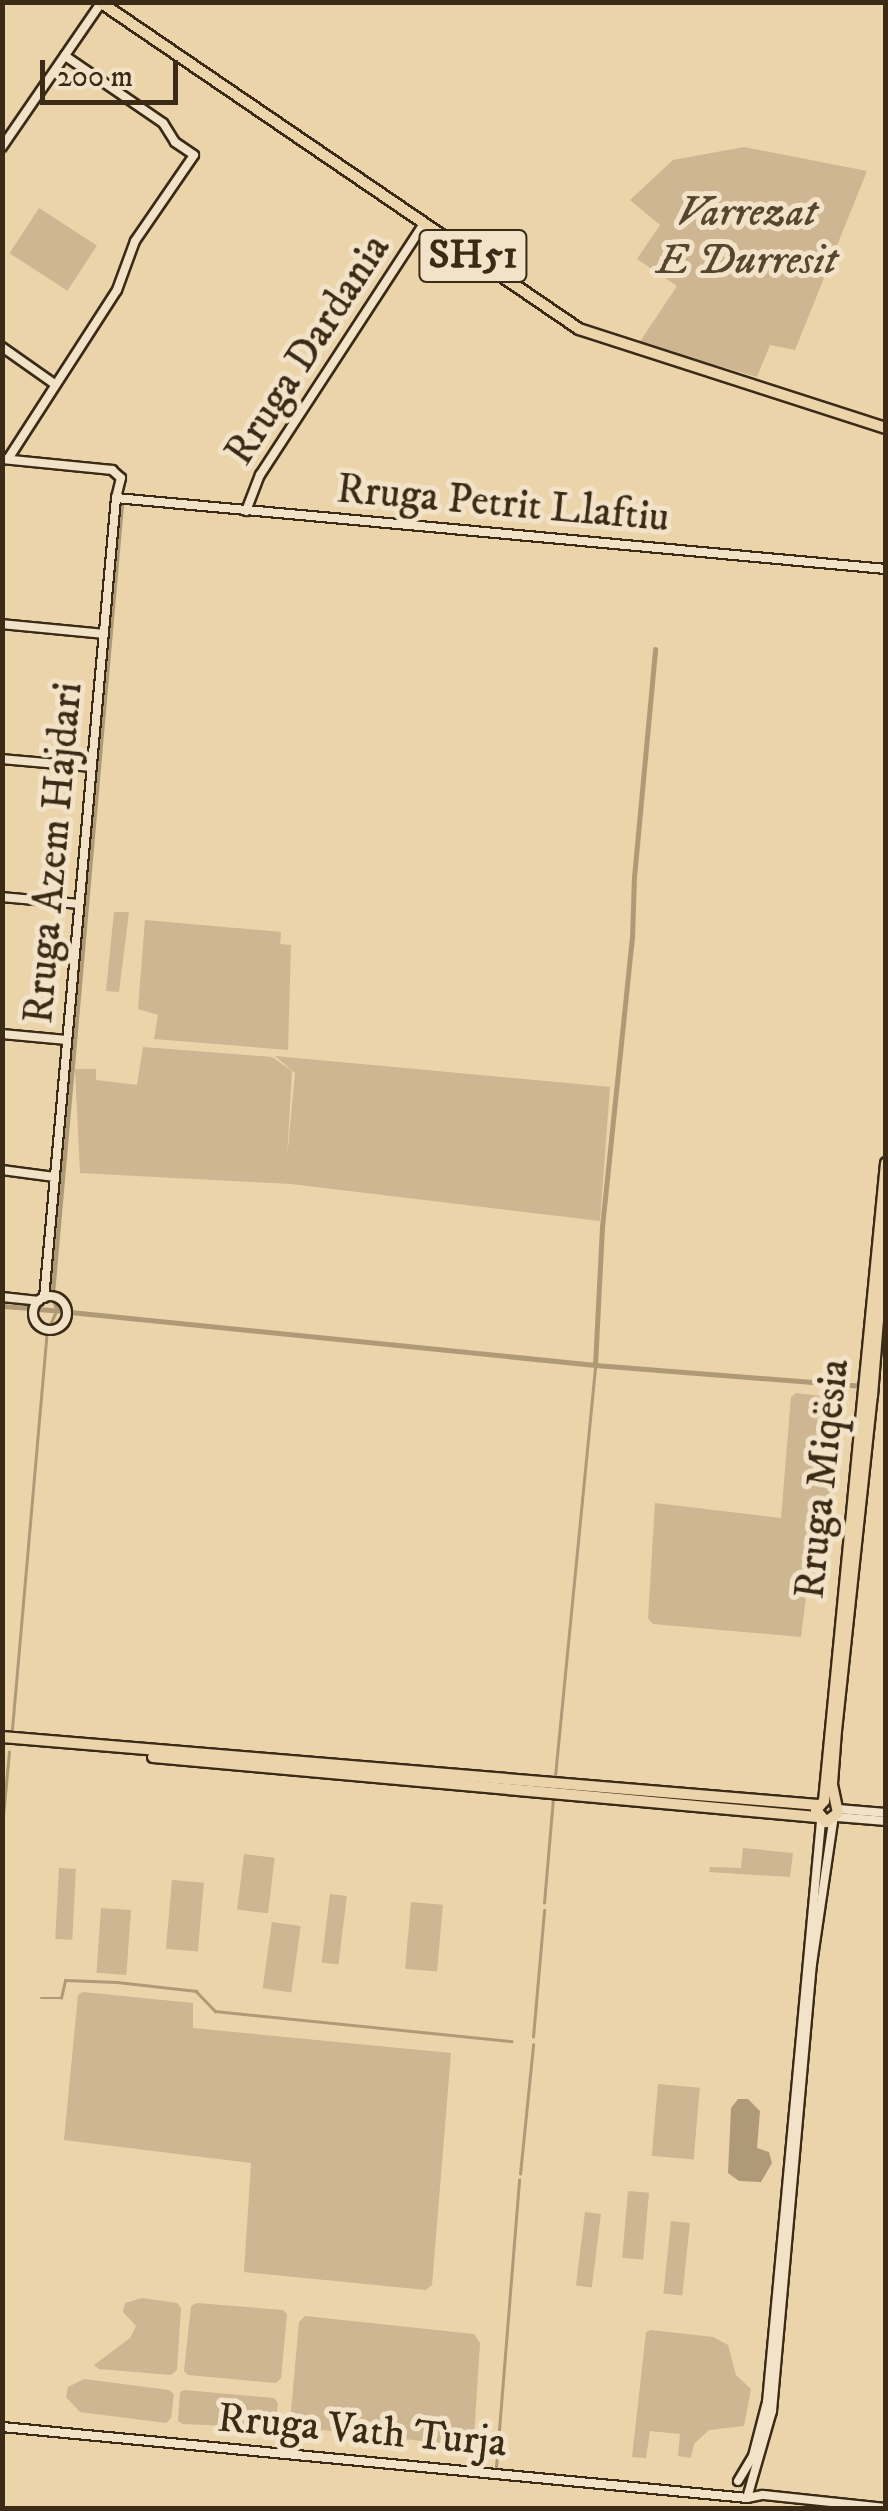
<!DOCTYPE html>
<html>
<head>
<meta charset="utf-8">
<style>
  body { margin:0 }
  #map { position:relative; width:888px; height:2511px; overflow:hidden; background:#ebd3aa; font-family:"IM FELL DW Pica",serif }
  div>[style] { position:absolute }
  .green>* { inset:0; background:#cdb691; transform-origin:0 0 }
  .water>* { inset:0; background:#af9a78 }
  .stream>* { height:2.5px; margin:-1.25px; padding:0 1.25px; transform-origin:1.25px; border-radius:1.25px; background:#af9a78 }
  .canal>* { height:5px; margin:-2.5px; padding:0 2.5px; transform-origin:2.5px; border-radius:2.5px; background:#af9a78 }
  .roads { filter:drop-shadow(2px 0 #3a2a16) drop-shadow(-2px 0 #3a2a16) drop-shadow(0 2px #3a2a16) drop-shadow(0 -2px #3a2a16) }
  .secondary>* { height:8px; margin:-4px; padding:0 4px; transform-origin:4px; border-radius:4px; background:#f2e2c8 }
  .secondary>.ring { margin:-4px; padding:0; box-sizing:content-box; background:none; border:8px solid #f2e2c8; border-radius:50% }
  .primary>* { height:10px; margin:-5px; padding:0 5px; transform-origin:5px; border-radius:5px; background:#ebd3aa }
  span { translate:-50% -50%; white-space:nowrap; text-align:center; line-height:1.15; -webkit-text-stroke:10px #f2e2c8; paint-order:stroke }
  .shield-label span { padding:2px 8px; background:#f2e2c8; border:2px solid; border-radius:8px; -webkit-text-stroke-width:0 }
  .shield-label { font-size:40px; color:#3a2a16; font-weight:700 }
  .park-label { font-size:42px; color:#57462f; font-style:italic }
  .street-label { font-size:42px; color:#3a2a16 }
  .frame { position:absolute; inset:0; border:5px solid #3a2a16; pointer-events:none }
  .scale { position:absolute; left:40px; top:60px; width:138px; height:45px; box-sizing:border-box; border:5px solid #3a2a16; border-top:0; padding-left:12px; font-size:30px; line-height:35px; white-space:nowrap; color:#3a2a16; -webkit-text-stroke:8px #f2e2c8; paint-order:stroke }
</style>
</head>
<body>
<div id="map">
  <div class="green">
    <i style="clip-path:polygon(744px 147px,867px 171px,795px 350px,770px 345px,757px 377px,639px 343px,677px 286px,637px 259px,660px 225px,630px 200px,673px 160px)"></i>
    <i style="left:39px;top:208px;width:69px;height:54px;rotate:33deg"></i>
    <i style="clip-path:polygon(114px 912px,129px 912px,119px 992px,106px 991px)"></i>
    <i style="clip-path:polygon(145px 920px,281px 932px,280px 944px,291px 945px,288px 1050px,154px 1039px,158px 1015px,138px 1009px)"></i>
    <i style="clip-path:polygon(143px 1047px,272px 1057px,292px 1071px,287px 1159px,295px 1073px,275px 1056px,610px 1087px,600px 1221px,291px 1184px,80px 1173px,75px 1069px,96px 1069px,96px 1080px,137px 1085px)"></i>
    <i style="clip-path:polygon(796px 1393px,822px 1396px,841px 1426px,829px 1444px,835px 1478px,813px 1540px,801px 1637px,653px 1624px,648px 1618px,655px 1503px,781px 1518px,791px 1397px)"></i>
    <i style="clip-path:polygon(743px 1848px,793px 1853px,790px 1877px,709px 1872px,710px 1867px,741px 1868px)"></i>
    <i style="left:244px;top:1854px;width:31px;height:56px;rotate:7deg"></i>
    <i style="left:59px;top:1868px;width:17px;height:71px;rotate:3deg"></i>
    <i style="left:172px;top:1880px;width:32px;height:69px;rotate:5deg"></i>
    <i style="left:330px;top:1894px;width:17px;height:69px;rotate:7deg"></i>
    <i style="left:411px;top:1902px;width:32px;height:67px;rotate:5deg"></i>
    <i style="left:101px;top:1908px;width:30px;height:65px;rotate:4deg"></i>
    <i style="left:272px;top:1922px;width:29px;height:67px;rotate:8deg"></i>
    <i style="clip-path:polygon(83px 1992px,193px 2003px,193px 2028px,451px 2053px,432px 2285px,426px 2290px,244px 2272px,251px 2163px,64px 2140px,78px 1995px)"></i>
    <i style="left:658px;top:2084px;width:42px;height:72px;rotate:5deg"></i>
    <i style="left:628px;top:2191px;width:21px;height:67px;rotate:5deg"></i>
    <i style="left:585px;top:2212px;width:16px;height:74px;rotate:7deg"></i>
    <i style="left:671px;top:2221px;width:19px;height:73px;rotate:6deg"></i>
    <i style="clip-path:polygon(142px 2298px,177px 2303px,181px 2308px,177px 2370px,171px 2375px,99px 2369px,94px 2365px,130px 2338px,136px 2326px,123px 2312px,125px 2303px)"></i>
    <i style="clip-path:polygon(197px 2303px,283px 2310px,287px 2314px,281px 2378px,276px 2383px,188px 2375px,184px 2371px,191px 2306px)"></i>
    <i style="clip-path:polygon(305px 2316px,474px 2334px,480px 2343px,474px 2438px,468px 2446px,294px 2427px,290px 2422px,299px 2322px)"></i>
    <i style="clip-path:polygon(651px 2330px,713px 2337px,728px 2345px,736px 2375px,751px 2389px,744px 2426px,709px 2430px,694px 2444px,691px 2458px,678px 2456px,680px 2434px,650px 2431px,646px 2458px,632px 2457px,646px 2332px)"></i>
    <i style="clip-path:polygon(84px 2379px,169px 2390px,174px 2394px,171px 2418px,166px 2423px,80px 2412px,66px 2397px,68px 2387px)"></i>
    <i style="clip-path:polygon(185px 2390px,274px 2398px,278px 2403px,275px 2428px,183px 2424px,178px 2421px,180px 2392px)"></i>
  </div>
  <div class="water">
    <i style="clip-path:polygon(738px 2099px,748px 2099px,760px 2111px,757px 2148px,769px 2152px,772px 2163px,761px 2182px,739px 2181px,728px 2173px,731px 2108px)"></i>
  </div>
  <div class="stream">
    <i style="left:49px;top:1327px;width:20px;rotate:-66deg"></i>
    <i style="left:12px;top:1729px;width:399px;rotate:-85deg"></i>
    <i style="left:555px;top:1776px;width:413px;rotate:-84.4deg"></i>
    <i style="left:2px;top:1827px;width:75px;rotate:-84.7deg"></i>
    <i style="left:544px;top:1903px;width:104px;rotate:-85.1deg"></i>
    <i style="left:41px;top:1998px;width:20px"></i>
    <i style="left:61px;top:1998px;width:18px;rotate:-77deg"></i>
    <i style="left:65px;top:1980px;width:52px;rotate:2.2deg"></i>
    <i style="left:117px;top:1982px;width:80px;rotate:6.5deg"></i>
    <i style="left:196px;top:1991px;width:28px;rotate:46deg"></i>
    <i style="left:215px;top:2011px;width:298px;rotate:5.8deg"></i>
    <i style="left:533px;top:2037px;width:127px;rotate:-85deg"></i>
    <i style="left:520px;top:2174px;width:130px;rotate:-84.2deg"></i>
    <i style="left:496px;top:2467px;width:288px;rotate:-85.4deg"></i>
  </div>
  <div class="canal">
    <i style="left:52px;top:1294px;width:792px;rotate:-85deg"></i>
    <i style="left:54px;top:1300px;width:9px;rotate:72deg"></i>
    <i style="left:2px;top:1306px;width:30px;rotate:4deg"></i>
    <i style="left:37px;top:1309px;width:27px;rotate:4deg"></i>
    <i style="left:70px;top:1312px;width:528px;rotate:5.76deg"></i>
    <i style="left:595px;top:1365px;width:269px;rotate:4.5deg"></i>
    <i style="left:595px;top:1365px;width:138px;rotate:-87.1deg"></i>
    <i style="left:602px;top:1227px;width:290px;rotate:-84.1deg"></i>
    <i style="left:632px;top:939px;width:62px;rotate:-88.2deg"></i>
    <i style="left:634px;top:877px;width:229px;rotate:-84.7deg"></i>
  </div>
  <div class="roads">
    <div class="secondary">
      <i style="left:2px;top:147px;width:175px;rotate:-55.5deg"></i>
      <i style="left:2px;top:347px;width:62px;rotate:35.2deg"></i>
      <i style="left:2px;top:459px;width:111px;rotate:5.7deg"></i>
      <i style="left:112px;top:470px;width:12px;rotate:42deg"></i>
      <i style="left:121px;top:478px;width:21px;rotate:104deg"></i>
      <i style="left:116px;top:498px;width:803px;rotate:95.14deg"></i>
      <i style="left:8px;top:459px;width:201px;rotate:-57.2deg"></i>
      <i style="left:117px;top:290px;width:52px;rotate:-69.8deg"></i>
      <i style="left:135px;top:241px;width:104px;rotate:-55.5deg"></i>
      <i style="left:194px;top:155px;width:23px;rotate:-146deg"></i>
      <i style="left:175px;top:142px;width:22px;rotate:-122deg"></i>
      <i style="left:163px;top:123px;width:119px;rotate:-145.6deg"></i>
      <i style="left:116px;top:498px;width:773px;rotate:5.27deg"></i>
      <i style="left:246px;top:511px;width:39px;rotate:-69deg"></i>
      <i style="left:260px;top:475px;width:301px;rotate:-56.9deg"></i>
      <i style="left:2px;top:624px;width:102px;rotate:5.6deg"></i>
      <i style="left:2px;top:759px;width:89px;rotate:5.1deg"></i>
      <i style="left:2px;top:897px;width:77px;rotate:5.2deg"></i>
      <i style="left:2px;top:1034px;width:65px;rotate:5.3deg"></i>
      <i style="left:2px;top:1170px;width:53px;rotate:7.5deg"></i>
      <i class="ring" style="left:33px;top:1296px;width:26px;height:26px"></i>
      <i style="left:2px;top:1297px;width:37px;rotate:6deg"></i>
      <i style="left:838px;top:1809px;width:48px;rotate:4.8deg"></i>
      <i style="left:837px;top:1817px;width:49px;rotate:4.7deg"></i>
      <i style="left:2px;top:2427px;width:748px;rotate:5.44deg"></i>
      <i style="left:747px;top:2498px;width:91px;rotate:-74deg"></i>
      <i style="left:772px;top:2411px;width:449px;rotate:-84.9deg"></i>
      <i style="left:812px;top:1964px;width:145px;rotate:-81.6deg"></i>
      <i style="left:738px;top:2481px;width:29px;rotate:-59deg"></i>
      <i style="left:753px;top:2456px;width:56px;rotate:-75.5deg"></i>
      <i style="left:767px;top:2402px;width:584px;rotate:-84.69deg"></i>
      <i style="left:747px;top:2498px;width:16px;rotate:-11deg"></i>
      <i style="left:763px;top:2495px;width:124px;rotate:6deg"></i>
    </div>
    <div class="primary">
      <i style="left:100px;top:2px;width:580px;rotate:34.32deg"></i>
      <i style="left:579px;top:329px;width:323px;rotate:17.9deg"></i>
      <i style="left:886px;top:1163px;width:641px;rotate:95.55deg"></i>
      <i style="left:824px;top:1801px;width:12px;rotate:132deg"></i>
      <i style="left:816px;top:1810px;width:16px;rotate:50deg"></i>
      <i style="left:826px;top:1822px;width:15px;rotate:-37deg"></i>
      <i style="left:838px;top:1813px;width:30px;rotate:-102deg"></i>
      <i style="left:832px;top:1784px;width:53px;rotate:-85.7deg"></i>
      <i style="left:836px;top:1731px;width:337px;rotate:-83.9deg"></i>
      <i style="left:872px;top:1396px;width:177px;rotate:-85.5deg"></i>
      <i style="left:2px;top:1737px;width:819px;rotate:4.76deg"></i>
      <i style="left:153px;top:1757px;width:667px;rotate:5.16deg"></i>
    </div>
  </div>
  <div class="shield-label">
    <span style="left:473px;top:256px">SH51</span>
  </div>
  <div class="park-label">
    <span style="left:747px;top:237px">Varrezat<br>E Durresit</span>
  </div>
  <div class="street-label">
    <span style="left:308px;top:350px;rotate:-57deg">Rruga Dardania</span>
    <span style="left:503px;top:504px;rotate:5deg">Rruga Petrit Llaftiu</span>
    <span style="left:54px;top:853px;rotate:-85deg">Rruga Azem Hajdari</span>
    <span style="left:823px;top:1479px;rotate:-84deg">Rruga Miqësia</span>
    <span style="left:362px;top:2431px;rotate:5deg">Rruga Vath Turja</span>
  </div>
  <div class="frame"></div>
  <div class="scale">200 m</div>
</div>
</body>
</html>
